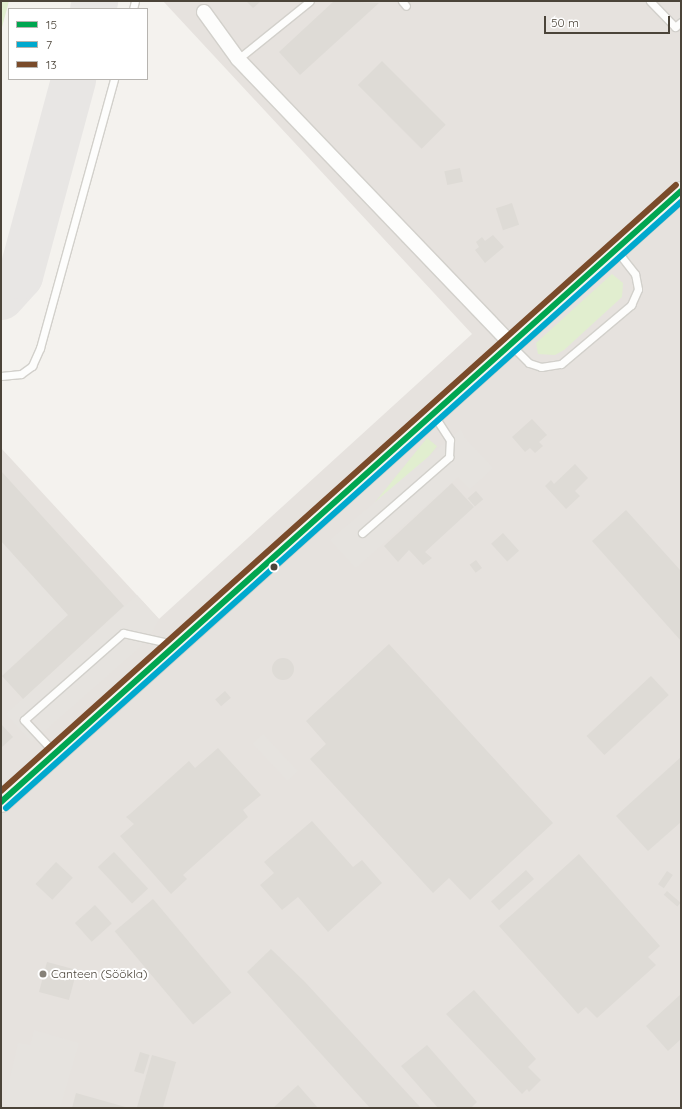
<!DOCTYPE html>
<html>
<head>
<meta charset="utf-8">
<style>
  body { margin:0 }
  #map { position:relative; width:682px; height:1109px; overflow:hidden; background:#f4f2ee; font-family:Quicksand,sans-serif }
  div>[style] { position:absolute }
  .industrial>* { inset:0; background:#e6e2de }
  .green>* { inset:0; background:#e1eecf; transform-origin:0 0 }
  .parking>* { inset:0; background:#e6e3df; transform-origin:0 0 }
  .taxiway>* { height:45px; margin:-22.5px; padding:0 22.5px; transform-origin:22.5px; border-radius:22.5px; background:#e8e6e4 }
  .building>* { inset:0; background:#dedbd6; transform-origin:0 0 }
  .round { border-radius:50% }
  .roads { filter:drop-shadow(1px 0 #d2d0cb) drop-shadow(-1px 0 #d2d0cb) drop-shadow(0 1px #d2d0cb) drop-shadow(0 -1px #d2d0cb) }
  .lane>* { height:7px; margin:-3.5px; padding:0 3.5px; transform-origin:3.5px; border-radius:3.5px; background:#fdfdfc }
  .street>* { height:14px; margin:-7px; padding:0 7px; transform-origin:7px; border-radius:7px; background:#fdfdfc }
  .secondary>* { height:19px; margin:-9.5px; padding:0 9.5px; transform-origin:9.5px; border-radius:9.5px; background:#f7f6f1 }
  .bus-1>* { height:6px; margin:-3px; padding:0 3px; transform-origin:3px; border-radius:3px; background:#00a651 }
  .bus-2>* { height:6px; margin:-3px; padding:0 3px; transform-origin:3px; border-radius:3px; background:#00a9ce }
  .bus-3>* { height:6px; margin:-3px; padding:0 3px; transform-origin:3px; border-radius:3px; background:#7a4b2a }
  .dots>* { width:11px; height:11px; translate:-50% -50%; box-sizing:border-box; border:2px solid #fff; border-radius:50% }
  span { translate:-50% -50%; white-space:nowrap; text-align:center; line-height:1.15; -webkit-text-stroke:4px #fff; paint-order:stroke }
  .poi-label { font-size:12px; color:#4b4439 }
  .left { translate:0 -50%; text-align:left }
  .frame { position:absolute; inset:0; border:2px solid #4b4439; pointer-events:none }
  .legend { position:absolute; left:8px; top:8px; width:140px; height:72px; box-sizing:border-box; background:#fff; border:1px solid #b7b4b0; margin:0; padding:5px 7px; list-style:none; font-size:12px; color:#4b4439 }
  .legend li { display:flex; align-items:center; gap:8px; height:20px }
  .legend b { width:20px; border:1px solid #b7b4b0 }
  .scale { position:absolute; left:544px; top:16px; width:126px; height:18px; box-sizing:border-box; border:2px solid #4b4439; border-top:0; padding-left:5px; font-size:12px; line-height:14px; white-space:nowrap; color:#4b4439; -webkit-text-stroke:3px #fff; paint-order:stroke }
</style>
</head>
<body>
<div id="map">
  <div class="industrial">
    <i style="clip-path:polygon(163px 1px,681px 1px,681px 1108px,1px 1108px,1px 448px,159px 619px,472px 334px)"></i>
  </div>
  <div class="green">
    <i style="clip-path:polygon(1px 1px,9px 1px,1px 31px)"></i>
    <i style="clip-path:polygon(612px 274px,623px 283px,622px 297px,564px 350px,555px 355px,538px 354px,536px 343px)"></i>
    <i style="left:427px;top:438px;width:13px;height:84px;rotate:39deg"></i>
  </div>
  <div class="parking">
    <i style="clip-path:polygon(461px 429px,464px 437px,493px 468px,470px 489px,458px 477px,356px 568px,330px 540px)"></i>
    <i style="clip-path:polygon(1px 541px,68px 615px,1px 676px)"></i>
    <i style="clip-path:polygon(137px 595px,159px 619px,148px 640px,32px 742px,6px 714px)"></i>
    <i style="left:263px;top:734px;width:51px;height:14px;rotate:47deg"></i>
    <i style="clip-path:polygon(34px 1030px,79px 1043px,60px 1108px,35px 1103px,33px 1108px,22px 1108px,4px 1104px,18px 1043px,30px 1045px)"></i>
  </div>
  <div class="taxiway">
    <i style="left:92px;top:9px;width:9px;rotate:-69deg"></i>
    <i style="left:1px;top:297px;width:28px;rotate:-48deg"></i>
    <i style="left:20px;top:276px;width:204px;rotate:-74.9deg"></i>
  </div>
  <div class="building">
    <i style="clip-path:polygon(246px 1px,261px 1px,253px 8px)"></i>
    <i style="clip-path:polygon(334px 1px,379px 3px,300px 75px,279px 52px)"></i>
    <i style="left:382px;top:61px;width:90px;height:34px;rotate:45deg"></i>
    <i style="left:460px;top:168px;width:14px;height:16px;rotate:78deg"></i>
    <i style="left:512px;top:203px;width:23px;height:17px;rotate:72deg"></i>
    <i style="clip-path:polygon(493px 235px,504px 247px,485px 263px,475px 250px,479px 247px,476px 242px,482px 237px,485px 241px)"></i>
    <i style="clip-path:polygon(532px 419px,547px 435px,539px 442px,543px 446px,535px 453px,530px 448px,525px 452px,512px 437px)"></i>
    <i style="clip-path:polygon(575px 464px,588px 478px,575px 491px,580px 496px,566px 509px,545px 486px,551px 480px,554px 484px)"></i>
    <i style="clip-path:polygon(1px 471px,124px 606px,23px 699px,2px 676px,68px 615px,1px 541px)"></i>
    <i style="clip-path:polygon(452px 483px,474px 507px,425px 552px,432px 558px,423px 565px,409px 550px,398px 562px,384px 546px)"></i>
    <i style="left:476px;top:491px;width:11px;height:11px;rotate:49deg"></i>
    <i style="clip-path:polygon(626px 510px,681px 571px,681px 641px,592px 541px)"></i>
    <i style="left:503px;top:533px;width:24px;height:16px;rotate:48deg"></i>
    <i style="left:476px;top:560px;width:10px;height:8px;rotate:53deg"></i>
    <i style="clip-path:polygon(389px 644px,553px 823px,470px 900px,449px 878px,433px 893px,310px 759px,326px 744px,306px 721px)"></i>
    <i class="round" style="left:272px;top:658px;width:22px;height:22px"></i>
    <i style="left:651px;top:676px;width:26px;height:88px;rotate:47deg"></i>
    <i style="left:225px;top:691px;width:9px;height:13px;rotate:49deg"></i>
    <i style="clip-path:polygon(1px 724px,13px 737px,1px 748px)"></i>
    <i style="clip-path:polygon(218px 748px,261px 795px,243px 810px,248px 817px,183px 875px,187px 879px,171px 894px,120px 836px,134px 824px,126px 817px,130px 814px,189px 761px,195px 768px)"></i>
    <i style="clip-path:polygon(681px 757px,681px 822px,648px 851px,616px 816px)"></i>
    <i style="clip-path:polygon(312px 821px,353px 867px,362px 860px,382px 883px,328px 932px,298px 897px,282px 910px,260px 885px,274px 873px,264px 862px)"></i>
    <i style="left:114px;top:852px;width:50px;height:22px;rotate:47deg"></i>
    <i style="clip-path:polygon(579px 854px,660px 946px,648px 957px,656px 965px,597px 1018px,586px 1007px,578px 1014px,499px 926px)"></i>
    <i style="left:56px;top:862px;width:23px;height:30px;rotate:43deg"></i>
    <i style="left:526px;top:870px;width:12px;height:47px;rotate:48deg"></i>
    <i style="left:667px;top:871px;width:7px;height:16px;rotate:34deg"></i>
    <i style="left:667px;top:891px;width:18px;height:5px;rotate:41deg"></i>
    <i style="left:153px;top:899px;width:122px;height:50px;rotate:50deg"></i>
    <i style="left:95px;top:905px;width:25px;height:27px;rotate:48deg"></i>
    <i style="clip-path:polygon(271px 949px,305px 982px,421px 1108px,370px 1108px,247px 972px)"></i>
    <i style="left:47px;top:962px;width:31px;height:31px;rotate:15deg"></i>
    <i style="clip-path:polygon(474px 990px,536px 1059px,528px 1067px,541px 1080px,529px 1092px,527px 1089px,522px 1094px,446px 1014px)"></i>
    <i style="clip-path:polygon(681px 994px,681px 1039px,668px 1051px,646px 1026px)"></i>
    <i style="clip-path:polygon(427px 1045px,477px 1102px,471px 1108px,438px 1108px,401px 1066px)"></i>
    <i style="left:140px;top:1052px;width:10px;height:20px;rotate:17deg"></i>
    <i style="left:152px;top:1055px;width:25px;height:55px;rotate:16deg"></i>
    <i style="clip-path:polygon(298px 1085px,318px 1108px,273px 1108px)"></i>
    <i style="clip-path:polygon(76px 1093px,129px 1108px,72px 1108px)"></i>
  </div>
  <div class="roads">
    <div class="lane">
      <i style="left:402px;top:1px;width:6px;rotate:51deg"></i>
      <i style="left:650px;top:1px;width:36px;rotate:46deg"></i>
      <i style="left:675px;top:27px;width:8px;rotate:-40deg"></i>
      <i style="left:133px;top:9px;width:8px;rotate:-76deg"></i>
      <i style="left:238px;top:59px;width:92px;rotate:-38.9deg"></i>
      <i style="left:511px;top:345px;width:25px;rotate:45deg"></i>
      <i style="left:529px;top:363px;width:13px;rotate:18deg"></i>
      <i style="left:541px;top:367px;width:20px;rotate:-9deg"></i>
      <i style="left:561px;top:364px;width:92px;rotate:-40.1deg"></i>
      <i style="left:631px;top:305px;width:17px;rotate:-66deg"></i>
      <i style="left:638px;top:289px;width:15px;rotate:-101deg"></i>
      <i style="left:635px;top:274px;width:31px;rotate:-128deg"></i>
      <i style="left:1px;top:376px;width:20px;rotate:-6deg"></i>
      <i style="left:21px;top:374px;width:14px;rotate:-36deg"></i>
      <i style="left:32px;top:366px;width:20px;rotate:-66deg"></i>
      <i style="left:40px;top:348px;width:279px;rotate:-74.6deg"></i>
      <i style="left:362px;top:533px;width:116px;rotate:-41.1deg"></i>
      <i style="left:449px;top:457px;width:17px;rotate:-87deg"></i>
      <i style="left:450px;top:440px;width:31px;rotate:-123deg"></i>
      <i style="left:54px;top:752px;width:44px;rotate:-133.2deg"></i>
      <i style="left:24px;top:720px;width:132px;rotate:-41.3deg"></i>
      <i style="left:123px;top:633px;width:51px;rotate:12.4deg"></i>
    </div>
    <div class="street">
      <i style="left:204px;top:12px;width:58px;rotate:54.1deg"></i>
      <i style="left:238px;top:59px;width:395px;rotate:46.2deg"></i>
    </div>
    <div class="secondary">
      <i style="left:1px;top:802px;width:914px;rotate:-41.94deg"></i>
    </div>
  </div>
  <div class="bus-1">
    <i style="left:1px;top:802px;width:914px;rotate:-41.94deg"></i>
  </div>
  <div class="bus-2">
    <i style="left:6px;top:808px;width:907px;rotate:-41.92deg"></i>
  </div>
  <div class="bus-3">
    <i style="left:1px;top:791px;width:907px;rotate:-41.92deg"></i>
  </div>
  <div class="dots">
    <i style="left:274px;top:567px;background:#4b4439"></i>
    <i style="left:43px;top:974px;background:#868178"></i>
  </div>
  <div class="poi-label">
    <span class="left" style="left:51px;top:974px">Canteen (Söökla)</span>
  </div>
  <div class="frame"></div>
  <ul class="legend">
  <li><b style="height:5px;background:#00a651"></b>15</li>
  <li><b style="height:5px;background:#00a9ce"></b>7</li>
  <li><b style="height:5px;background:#7a4b2a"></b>13</li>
  </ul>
  <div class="scale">50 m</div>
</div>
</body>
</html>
